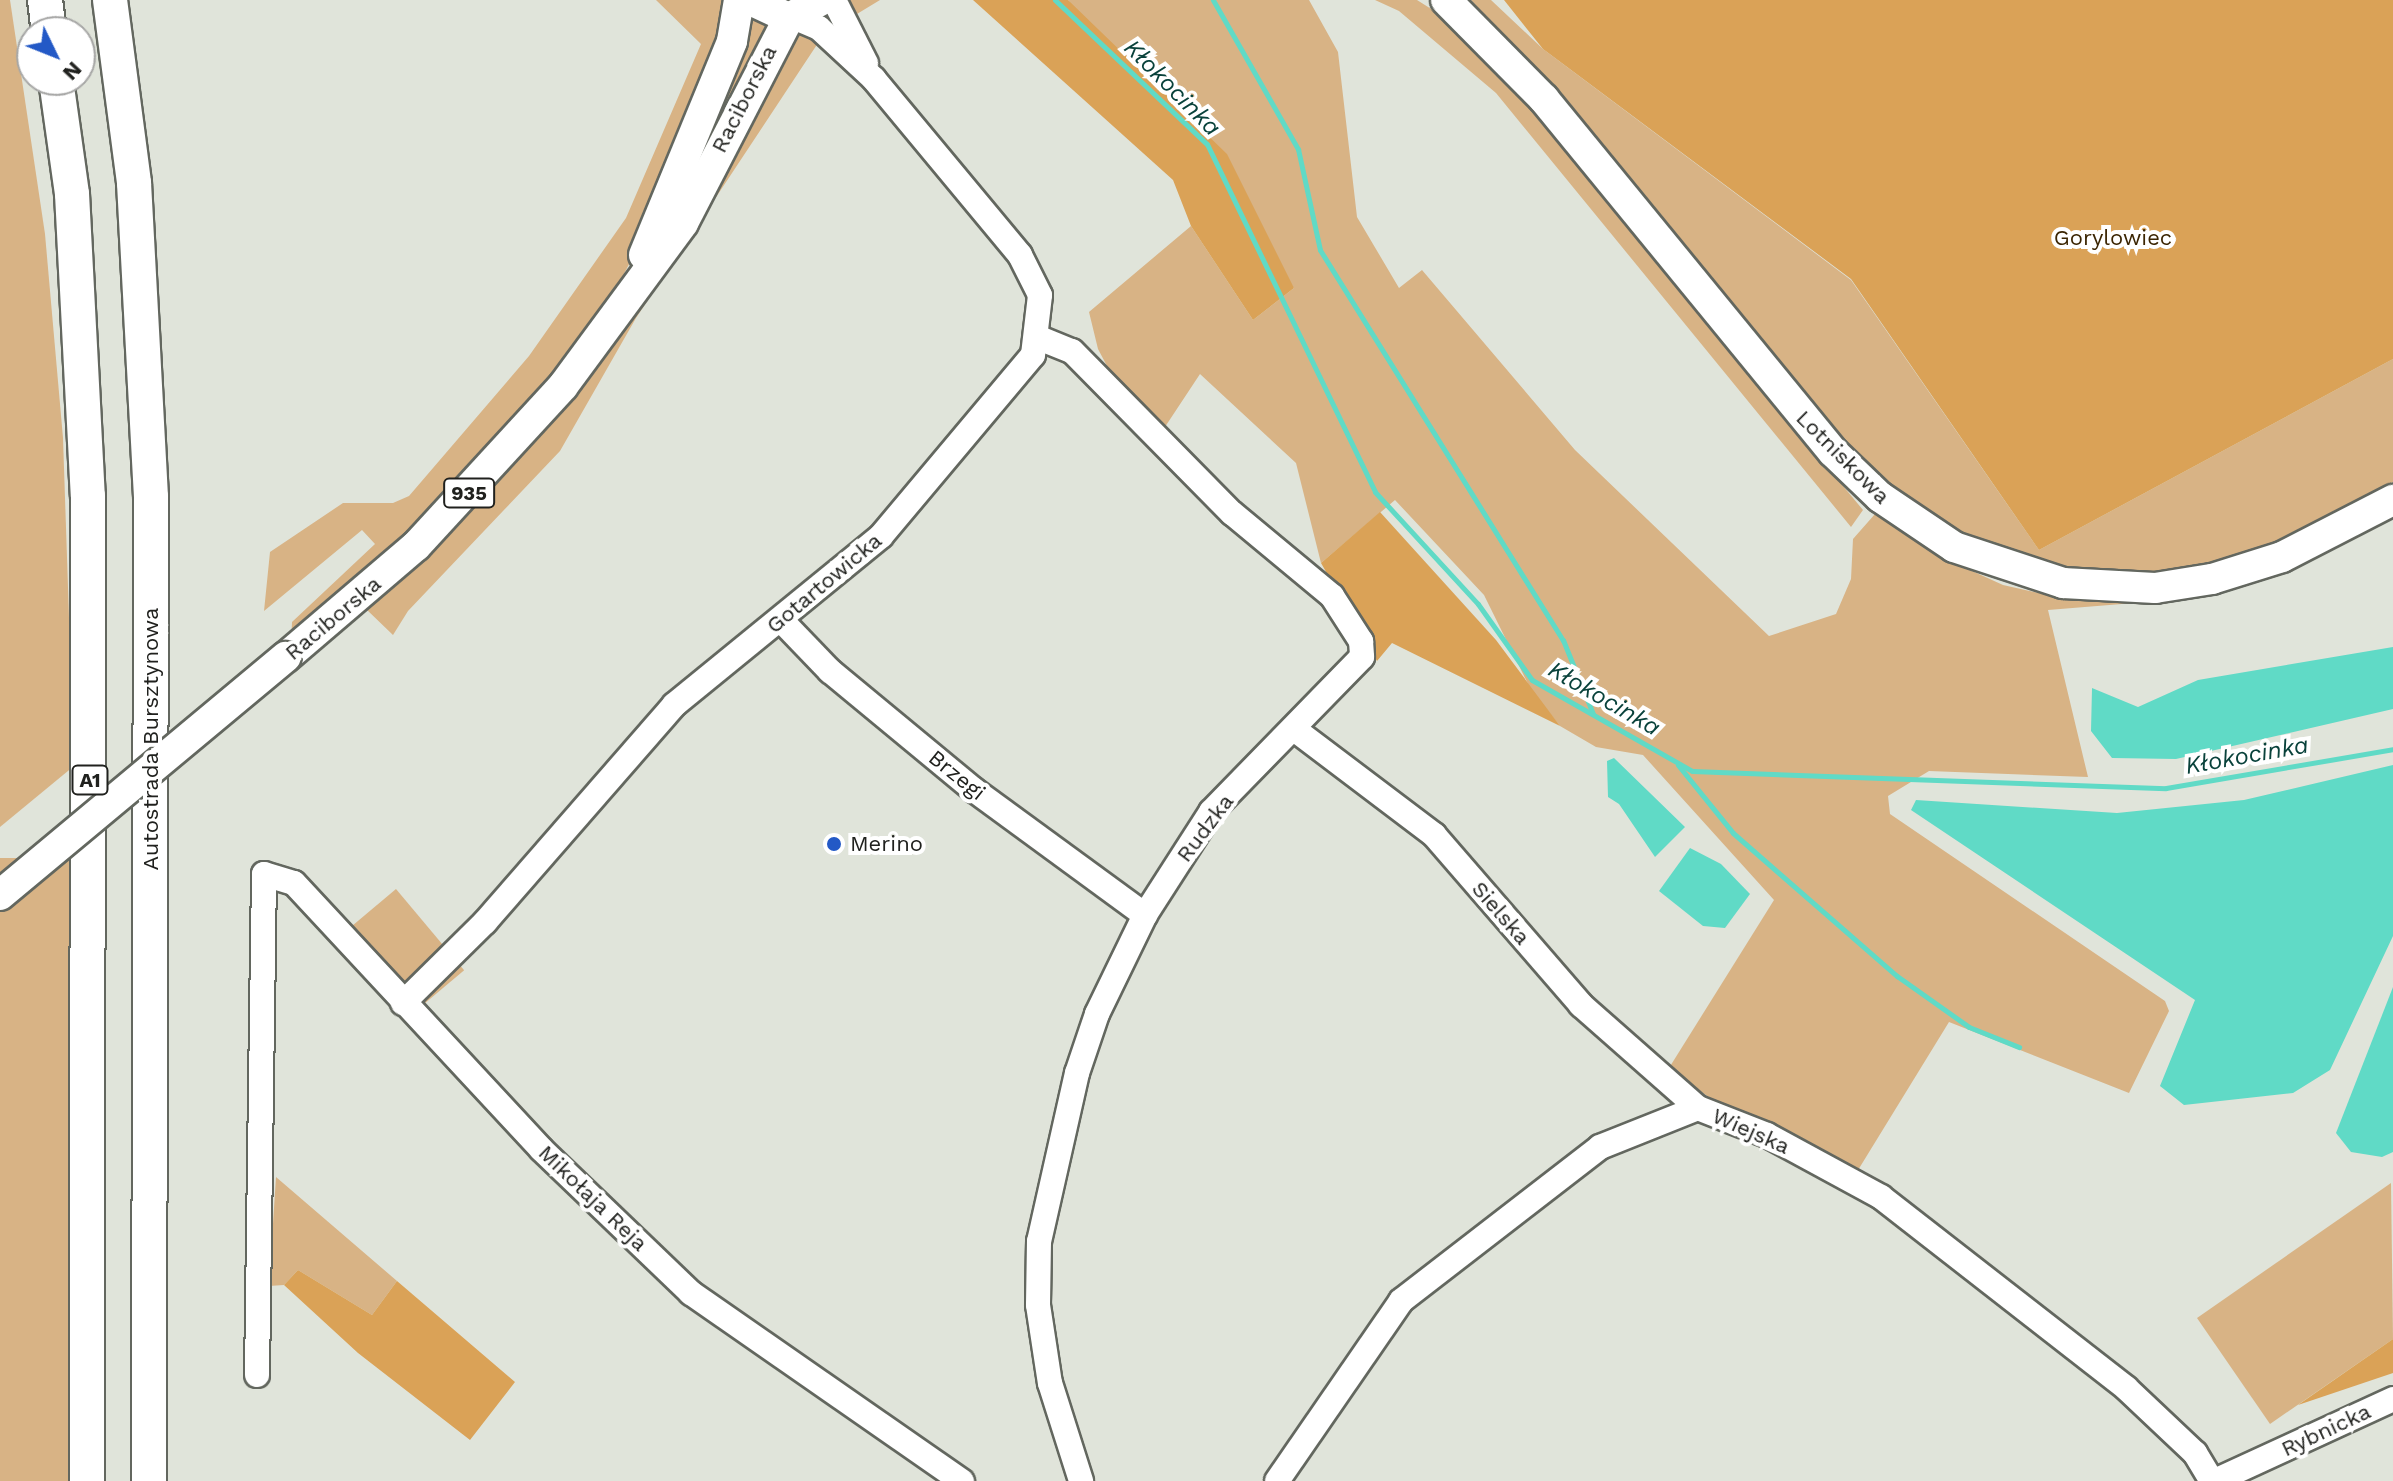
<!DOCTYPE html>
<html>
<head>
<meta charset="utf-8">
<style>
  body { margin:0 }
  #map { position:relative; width:2393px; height:1481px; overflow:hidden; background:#e0e4da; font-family:"Work Sans",sans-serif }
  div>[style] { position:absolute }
  .green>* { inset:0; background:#d8b385; transform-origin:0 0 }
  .forest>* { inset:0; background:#daa257 }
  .water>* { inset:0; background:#60dac6 }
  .stream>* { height:5px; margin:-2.5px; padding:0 2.5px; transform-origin:2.5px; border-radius:2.5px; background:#60dac6 }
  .roads { filter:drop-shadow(2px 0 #63675f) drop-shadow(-2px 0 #63675f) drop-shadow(0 2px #63675f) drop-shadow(0 -2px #63675f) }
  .minor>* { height:24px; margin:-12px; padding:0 12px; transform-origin:12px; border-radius:12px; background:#fff }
  .major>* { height:30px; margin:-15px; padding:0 15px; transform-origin:15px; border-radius:15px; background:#fff }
  .highway>* { height:34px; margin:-17px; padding:0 17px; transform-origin:17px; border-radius:17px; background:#fff }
  .bridges { filter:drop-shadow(2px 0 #63675f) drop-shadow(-2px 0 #63675f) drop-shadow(0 2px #63675f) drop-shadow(0 -2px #63675f) }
  .major-bridge>* { height:30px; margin:-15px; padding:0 15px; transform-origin:15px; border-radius:15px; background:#fff }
  .dots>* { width:22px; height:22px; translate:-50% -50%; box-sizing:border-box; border:4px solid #fff; border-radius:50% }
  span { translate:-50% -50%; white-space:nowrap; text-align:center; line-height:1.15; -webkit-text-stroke:8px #fff; paint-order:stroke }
  .shield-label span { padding:2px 6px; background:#fff; border:2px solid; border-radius:6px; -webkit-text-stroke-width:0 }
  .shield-label { font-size:20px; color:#20211e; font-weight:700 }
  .street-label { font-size:22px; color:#20211e }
  .park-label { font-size:22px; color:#3b2503 }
  .poi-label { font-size:22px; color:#20211e }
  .left { translate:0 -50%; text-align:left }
  .water-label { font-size:24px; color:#09423b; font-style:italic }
  .north { position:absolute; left:16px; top:16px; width:80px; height:80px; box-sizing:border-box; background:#fff; border:2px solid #a6a6a5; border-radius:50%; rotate:133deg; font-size:22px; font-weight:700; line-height:32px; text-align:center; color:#20211e }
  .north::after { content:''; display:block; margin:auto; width:28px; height:36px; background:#2359c6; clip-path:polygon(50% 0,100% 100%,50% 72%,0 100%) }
</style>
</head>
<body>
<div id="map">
  <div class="green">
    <i style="clip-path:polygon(0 0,10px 0,45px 234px,63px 438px,74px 766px,0 827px)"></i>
    <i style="clip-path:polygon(656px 0,725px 0,726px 23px,657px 210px,610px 301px,576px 353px,413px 535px,291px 644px,292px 622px,375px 544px,362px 530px,264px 611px,270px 552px,343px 503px,393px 503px,409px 496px,529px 356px,626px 218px,701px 44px)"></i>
    <i style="clip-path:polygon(838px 0,880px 0,824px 34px,636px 318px,560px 451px,408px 611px,393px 635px,366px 609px,534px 435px,789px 34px)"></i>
    <i style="clip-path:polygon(1068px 0,1309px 0,1338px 52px,1357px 217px,1399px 288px,1422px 270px,1575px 450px,1769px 636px,1836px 614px,1851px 579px,1853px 539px,1875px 514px,1937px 555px,2003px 585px,2057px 597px,2134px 603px,2048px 610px,2088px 777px,1929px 771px,1888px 796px,1890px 814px,2165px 1001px,2169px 1011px,2129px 1093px,1949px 1022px,1855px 1175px,1725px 1109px,1669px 1068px,1774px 900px,1643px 755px,1596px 747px,1560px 726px,1531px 690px,1484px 595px,1395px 500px,1321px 563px,1296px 463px,1200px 374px,1161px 433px,1116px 383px,1098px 349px,1089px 312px,1191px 226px,1253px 320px,1294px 288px)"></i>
    <i style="clip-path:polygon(1375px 0,1417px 0,1436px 12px,1510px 85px,1863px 510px,1851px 527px,1496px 93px,1399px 11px)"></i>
    <i style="clip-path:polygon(1471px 0,1491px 0,1543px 49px,1851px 280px,2039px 550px,2393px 359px,2393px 482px,2242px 558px,2180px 572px,2118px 576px,1987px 552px,1857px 465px,1595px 142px)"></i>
    <i style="clip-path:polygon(751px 18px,768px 27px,717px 133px,674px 198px)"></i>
    <i style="left:71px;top:858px;width:623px;height:92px;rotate:90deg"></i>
    <i style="left:396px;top:889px;width:106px;height:59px;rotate:50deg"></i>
    <i style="clip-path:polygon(276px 1177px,397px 1281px,372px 1315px,298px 1270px,284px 1285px,269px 1286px)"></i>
    <i style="clip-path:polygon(2391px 1183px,2393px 1339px,2270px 1424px,2197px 1318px)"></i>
  </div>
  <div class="forest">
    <i style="clip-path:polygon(973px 0,1068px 0,1227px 154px,1294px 288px,1253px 320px,1191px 226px,1173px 180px)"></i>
    <i style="clip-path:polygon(1504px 0,2393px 0,2393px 359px,2039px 550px,1851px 279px,1543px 49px)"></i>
    <i style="clip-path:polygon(1380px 512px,1496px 640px,1560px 726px,1392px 643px,1377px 661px,1321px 563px)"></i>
    <i style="clip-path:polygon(298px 1270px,372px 1315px,397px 1281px,515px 1382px,470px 1440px,358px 1353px,284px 1285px)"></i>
    <i style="clip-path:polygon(2393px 1339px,2393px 1373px,2298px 1405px)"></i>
  </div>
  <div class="water">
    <i style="clip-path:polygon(2393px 647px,2393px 709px,2176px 759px,2112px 758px,2091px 731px,2092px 688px,2138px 707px,2198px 680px)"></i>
    <i style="clip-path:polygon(1614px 758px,1685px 827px,1655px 857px,1619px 804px,1608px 797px,1607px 761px)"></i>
    <i style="clip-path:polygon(2393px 765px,2393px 936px,2330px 1070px,2293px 1093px,2184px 1105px,2160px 1086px,2195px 1000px,1911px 810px,1916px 800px,2117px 813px,2244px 800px)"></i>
    <i style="clip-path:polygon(1690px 848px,1721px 864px,1750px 894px,1725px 928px,1703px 926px,1659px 891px)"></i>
    <i style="clip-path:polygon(2393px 987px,2393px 1152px,2382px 1157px,2351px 1152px,2336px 1133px)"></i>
  </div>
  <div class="stream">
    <i style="left:1055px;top:0;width:209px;rotate:43.5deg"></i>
    <i style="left:1207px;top:144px;width:386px;rotate:64.2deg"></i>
    <i style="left:1375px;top:492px;width:152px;rotate:47.4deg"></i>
    <i style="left:1478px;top:604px;width:93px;rotate:54.6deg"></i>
    <i style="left:1532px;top:680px;width:184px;rotate:29.6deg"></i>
    <i style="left:1692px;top:771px;width:474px;rotate:2.1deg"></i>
    <i style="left:2166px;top:788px;width:230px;rotate:-9.7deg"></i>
    <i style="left:1213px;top:0;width:172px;rotate:60.3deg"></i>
    <i style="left:1298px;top:149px;width:103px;rotate:77.7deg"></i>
    <i style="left:1320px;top:250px;width:460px;rotate:58.1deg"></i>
    <i style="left:1563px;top:640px;width:80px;rotate:67.9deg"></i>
    <i style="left:1678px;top:765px;width:87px;rotate:51deg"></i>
    <i style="left:1733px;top:833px;width:218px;rotate:41.1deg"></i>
    <i style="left:1897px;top:976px;width:88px;rotate:35.3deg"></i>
    <i style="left:1969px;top:1027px;width:54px;rotate:21.8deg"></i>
  </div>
  <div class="roads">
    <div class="minor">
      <i style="left:834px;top:0;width:71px;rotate:63.1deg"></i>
      <i style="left:1039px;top:338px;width:35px;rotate:22deg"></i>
      <i style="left:1072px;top:351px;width:228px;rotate:45.4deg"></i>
      <i style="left:1232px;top:513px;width:130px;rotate:39.7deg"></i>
      <i style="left:1332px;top:596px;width:54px;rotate:57.2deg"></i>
      <i style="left:1361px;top:641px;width:16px;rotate:86deg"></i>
      <i style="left:1362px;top:657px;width:216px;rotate:134.3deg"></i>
      <i style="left:1211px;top:812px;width:122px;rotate:122.7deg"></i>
      <i style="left:1145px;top:915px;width:110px;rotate:115.9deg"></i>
      <i style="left:1097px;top:1014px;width:62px;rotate:108.7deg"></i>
      <i style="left:1077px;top:1073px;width:172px;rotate:102.7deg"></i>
      <i style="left:1039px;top:1241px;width:64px;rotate:90.9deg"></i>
      <i style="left:1038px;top:1305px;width:79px;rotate:81.3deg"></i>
      <i style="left:1050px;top:1383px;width:103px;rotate:72.4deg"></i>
      <i style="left:781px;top:620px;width:71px;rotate:46.1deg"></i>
      <i style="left:830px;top:671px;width:187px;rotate:39.6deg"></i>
      <i style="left:974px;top:790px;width:212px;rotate:36.2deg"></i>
      <i style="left:1294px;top:729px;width:176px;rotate:37.1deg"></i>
      <i style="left:1434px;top:835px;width:225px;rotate:49.1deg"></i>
      <i style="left:1581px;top:1005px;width:156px;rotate:41.4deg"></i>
      <i style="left:403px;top:1003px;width:115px;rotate:-44.6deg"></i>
      <i style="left:485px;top:922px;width:288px;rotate:-48.9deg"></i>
      <i style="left:674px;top:705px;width:267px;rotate:-39.2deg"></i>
      <i style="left:881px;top:536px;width:236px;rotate:-50deg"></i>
      <i style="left:1033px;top:355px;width:60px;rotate:-83.3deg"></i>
      <i style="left:1040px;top:295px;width:45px;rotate:-116.6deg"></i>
      <i style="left:1020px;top:255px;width:229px;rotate:-129.7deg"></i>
      <i style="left:874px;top:79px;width:75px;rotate:-137.2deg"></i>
      <i style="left:819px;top:28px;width:25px;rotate:-157deg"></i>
      <i style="left:257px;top:1375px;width:501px;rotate:-89.2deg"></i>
      <i style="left:264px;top:874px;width:31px;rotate:17deg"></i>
      <i style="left:294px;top:883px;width:364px;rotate:47.1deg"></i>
      <i style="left:542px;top:1150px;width:207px;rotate:43.8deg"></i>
      <i style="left:691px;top:1293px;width:330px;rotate:34.8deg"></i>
      <i style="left:1277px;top:1481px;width:219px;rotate:-55.4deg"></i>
      <i style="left:1401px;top:1301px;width:252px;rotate:-37.7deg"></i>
      <i style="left:1600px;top:1147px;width:105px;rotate:-21.7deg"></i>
      <i style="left:1698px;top:1108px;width:74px;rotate:21.4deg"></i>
      <i style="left:1767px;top:1135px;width:130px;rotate:28.5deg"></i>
      <i style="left:1881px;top:1197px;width:311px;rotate:37.9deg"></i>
      <i style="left:2126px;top:1388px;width:95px;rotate:43.3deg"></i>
      <i style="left:2195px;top:1453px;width:33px;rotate:59deg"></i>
      <i style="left:2215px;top:1481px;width:196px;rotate:-24.7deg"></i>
    </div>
    <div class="major">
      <i style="left:750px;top:0;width:43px;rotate:24.8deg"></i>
      <i style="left:789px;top:18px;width:38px;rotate:-29deg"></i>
      <i style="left:1446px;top:0;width:139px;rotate:45.3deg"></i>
      <i style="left:1544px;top:99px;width:456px;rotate:50.7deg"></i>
      <i style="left:1833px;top:452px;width:65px;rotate:43.8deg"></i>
      <i style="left:1880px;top:497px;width:89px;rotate:34deg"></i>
      <i style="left:1954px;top:547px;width:115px;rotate:18.3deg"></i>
      <i style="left:2063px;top:583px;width:92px;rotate:3.1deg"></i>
      <i style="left:2155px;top:588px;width:58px;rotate:-9deg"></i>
      <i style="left:2212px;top:579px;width:73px;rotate:-17.4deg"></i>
      <i style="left:2282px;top:557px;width:125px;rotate:-27.2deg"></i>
      <i style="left:644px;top:255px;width:231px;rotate:-67.6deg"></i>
      <i style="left:732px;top:41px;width:42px;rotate:-80.3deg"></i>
      <i style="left:286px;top:657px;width:171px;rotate:-40.5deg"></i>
      <i style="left:416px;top:546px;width:217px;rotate:-47.4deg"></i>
      <i style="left:563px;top:386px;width:202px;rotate:-53.6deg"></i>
      <i style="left:683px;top:223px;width:231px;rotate:-62.7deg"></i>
    </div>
    <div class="highway">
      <i style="left:45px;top:0;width:32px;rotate:83deg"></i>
      <i style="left:110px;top:0;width:185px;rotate:82.5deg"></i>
      <i style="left:134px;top:183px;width:314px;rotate:86.9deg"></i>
      <i style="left:151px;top:497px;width:984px;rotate:90.12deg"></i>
      <i style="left:56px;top:80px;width:115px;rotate:82deg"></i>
      <i style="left:72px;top:194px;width:302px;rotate:87deg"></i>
      <i style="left:88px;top:496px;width:985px;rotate:90.06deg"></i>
    </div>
  </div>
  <div class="bridges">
    <div class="major-bridge">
      <i style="left:0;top:895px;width:372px;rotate:-39.8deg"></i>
    </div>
  </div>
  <div class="dots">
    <i style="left:834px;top:844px;background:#2359c6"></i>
  </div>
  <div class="shield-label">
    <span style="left:469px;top:493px">935</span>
    <span style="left:90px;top:780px">A1</span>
  </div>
  <div class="street-label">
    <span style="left:744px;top:99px;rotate:-63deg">Raciborska</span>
    <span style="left:1843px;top:457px;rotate:45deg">Lotniskowa</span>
    <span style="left:824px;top:583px;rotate:-40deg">Gotartowicka</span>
    <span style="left:333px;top:618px;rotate:-40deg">Raciborska</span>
    <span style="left:151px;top:739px;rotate:-90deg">Autostrada Bursztynowa</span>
    <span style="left:957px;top:775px;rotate:39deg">Brzegi</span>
    <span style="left:1205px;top:828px;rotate:-53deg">Rudzka</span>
    <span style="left:1501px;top:913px;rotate:49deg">Sielska</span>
    <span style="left:1751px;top:1131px;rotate:24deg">Wiejska</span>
    <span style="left:593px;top:1198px;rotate:44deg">Mikołaja Reja</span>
    <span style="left:2326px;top:1430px;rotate:-25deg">Rybnicka</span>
  </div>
  <div class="park-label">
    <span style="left:2113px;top:238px">Gorylowiec</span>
  </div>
  <div class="poi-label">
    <span class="left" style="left:850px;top:844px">Merino</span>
  </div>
  <div class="water-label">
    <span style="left:1172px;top:88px;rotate:45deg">Kłokocinka</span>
    <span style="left:1604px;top:699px;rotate:30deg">Kłokocinka</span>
    <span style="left:2247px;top:756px;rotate:-10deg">Kłokocinka</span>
  </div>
  <div class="north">N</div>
</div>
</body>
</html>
